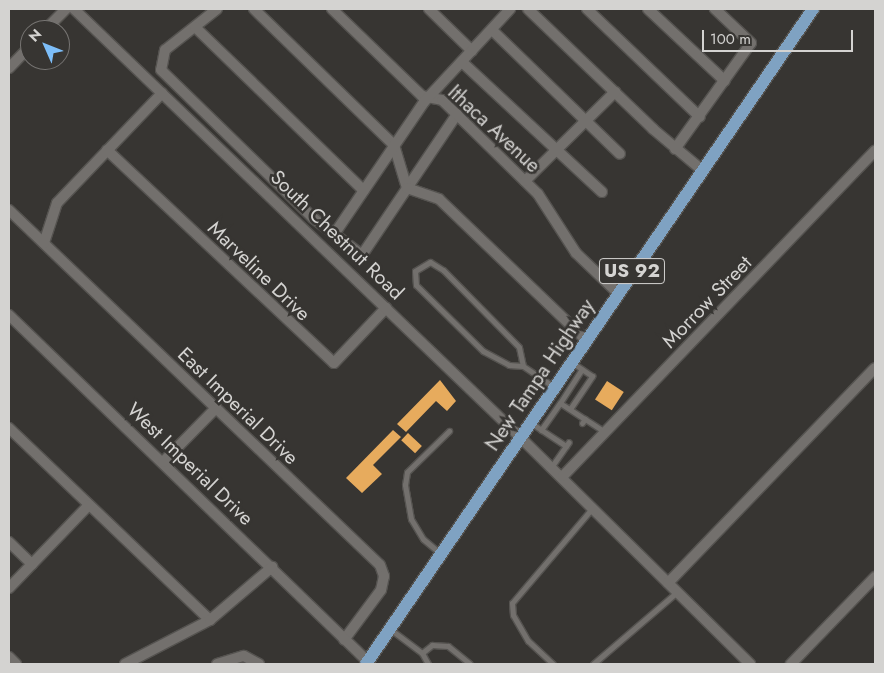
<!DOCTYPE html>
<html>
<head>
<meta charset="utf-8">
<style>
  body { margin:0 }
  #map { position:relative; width:884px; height:673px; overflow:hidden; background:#373532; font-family:Jost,sans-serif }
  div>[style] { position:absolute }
  .building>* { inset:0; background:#e7ab5d; transform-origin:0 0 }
  .roads { filter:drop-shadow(1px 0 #555350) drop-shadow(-1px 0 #555350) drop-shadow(0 1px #555350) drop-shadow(0 -1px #555350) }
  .service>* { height:5px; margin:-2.5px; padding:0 2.5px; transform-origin:2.5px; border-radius:2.5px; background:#73706d }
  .minor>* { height:10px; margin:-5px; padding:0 5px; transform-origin:5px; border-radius:5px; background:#73706d }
  .tertiary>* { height:10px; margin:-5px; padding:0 5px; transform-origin:5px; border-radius:5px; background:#73706d }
  .primary>* { height:12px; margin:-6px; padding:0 6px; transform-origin:6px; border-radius:6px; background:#7fa2c2 }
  span { translate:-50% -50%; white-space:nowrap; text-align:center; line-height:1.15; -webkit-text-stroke:5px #373532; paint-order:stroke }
  .shield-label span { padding:1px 4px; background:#373532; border:1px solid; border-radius:4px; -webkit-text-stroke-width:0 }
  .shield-label { font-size:19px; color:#d4d3d1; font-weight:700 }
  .street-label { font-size:20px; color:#d4d3d1 }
  .frame { position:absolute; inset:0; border:10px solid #d4d3d1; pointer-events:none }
  .north { position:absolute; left:20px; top:20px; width:50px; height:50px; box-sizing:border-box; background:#373532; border:1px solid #767472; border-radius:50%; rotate:314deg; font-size:14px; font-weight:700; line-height:20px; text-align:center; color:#d4d3d1 }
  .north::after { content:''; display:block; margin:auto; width:18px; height:22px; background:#7dbef9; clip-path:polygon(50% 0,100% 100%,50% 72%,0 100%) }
  .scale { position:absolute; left:702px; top:30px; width:151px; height:22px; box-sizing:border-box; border:2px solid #d4d3d1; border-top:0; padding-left:6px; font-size:15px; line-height:18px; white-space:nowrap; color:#d4d3d1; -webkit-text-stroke:4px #373532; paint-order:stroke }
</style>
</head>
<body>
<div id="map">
  <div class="building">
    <i style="clip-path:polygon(440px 380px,456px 401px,447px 411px,436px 401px,406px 432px,397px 424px)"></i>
    <i style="left:607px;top:381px;width:20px;height:22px;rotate:33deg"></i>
    <i style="clip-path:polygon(393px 430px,401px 437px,373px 465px,382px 474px,362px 493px,346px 478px)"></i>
    <i style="left:408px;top:433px;width:19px;height:10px;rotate:43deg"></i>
  </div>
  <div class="roads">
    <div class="service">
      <i style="left:523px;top:366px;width:19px;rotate:-102deg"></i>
      <i style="left:519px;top:347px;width:108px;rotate:-134.6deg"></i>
      <i style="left:443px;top:270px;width:15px;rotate:-148deg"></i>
      <i style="left:430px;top:262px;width:17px;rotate:149deg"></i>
      <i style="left:415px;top:271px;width:14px;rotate:86deg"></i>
      <i style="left:416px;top:285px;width:94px;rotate:44.6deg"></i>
      <i style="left:483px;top:351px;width:30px;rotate:28deg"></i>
      <i style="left:509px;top:365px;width:14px;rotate:4deg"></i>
      <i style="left:523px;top:366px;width:37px;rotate:34deg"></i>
      <i style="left:560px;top:403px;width:40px;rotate:-57.1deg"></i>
      <i style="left:570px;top:409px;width:40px;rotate:-56deg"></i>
      <i style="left:592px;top:376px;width:25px;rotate:-146deg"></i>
      <i style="left:531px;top:423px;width:42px;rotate:33.3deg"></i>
      <i style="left:582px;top:423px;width:5px;rotate:-53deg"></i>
      <i style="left:585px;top:419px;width:24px;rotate:33deg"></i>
      <i style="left:541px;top:430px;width:33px;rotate:-55deg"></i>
      <i style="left:560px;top:403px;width:30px;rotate:33deg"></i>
      <i style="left:552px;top:466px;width:29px;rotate:-55deg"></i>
      <i style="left:441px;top:554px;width:23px;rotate:-140deg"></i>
      <i style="left:423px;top:539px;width:23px;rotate:-121deg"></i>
      <i style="left:411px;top:519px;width:35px;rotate:-100deg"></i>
      <i style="left:405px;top:485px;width:13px;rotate:-81deg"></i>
      <i style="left:407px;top:472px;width:59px;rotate:-44.3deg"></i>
      <i style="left:390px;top:629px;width:40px;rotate:37deg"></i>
      <i style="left:422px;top:653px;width:13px;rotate:61deg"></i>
      <i style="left:422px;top:653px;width:13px;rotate:-39deg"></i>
      <i style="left:432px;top:645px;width:16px;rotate:4deg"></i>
      <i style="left:448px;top:646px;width:28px;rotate:39deg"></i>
      <i style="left:553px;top:664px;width:34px;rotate:-137deg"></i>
      <i style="left:528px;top:641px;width:30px;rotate:-120deg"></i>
      <i style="left:513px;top:615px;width:12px;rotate:-95deg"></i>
      <i style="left:512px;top:603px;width:126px;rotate:-49.8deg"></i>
      <i style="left:593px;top:664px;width:111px;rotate:-40.6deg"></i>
    </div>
    <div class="minor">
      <i style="left:217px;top:9px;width:66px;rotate:141.7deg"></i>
      <i style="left:165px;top:50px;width:20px;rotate:101deg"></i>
      <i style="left:161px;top:70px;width:212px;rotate:44.2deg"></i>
      <i style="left:313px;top:218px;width:61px;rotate:37.1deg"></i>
      <i style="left:362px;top:255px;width:170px;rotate:-56deg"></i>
      <i style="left:254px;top:9px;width:195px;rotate:44.2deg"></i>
      <i style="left:394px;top:145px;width:45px;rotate:73.2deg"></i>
      <i style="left:407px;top:188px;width:34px;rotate:19deg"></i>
      <i style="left:439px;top:199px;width:204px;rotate:43.8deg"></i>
      <i style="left:332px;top:9px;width:125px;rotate:44deg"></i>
      <i style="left:422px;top:96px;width:20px;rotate:11deg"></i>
      <i style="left:442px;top:100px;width:134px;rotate:44.4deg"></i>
      <i style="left:538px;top:194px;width:70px;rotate:57.2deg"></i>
      <i style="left:576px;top:253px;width:57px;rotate:43.6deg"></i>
      <i style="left:429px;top:9px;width:60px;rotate:44.3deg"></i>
      <i style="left:528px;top:9px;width:173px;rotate:43.8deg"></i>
      <i style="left:653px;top:129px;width:64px;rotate:39.9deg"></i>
      <i style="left:587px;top:9px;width:156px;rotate:43.7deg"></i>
      <i style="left:648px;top:9px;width:105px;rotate:43.1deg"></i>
      <i style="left:195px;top:27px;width:235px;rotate:44.1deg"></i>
      <i style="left:45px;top:30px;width:30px;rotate:-45deg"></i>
      <i style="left:492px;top:30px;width:178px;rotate:44.1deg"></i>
      <i style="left:462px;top:62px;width:191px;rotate:42.9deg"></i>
      <i style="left:9px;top:68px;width:30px;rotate:-46deg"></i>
      <i style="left:675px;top:149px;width:130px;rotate:-54.4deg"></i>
      <i style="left:751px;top:43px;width:50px;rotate:-136.6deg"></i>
      <i style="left:107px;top:150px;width:311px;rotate:43.2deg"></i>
      <i style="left:334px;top:363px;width:76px;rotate:-46.6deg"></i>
      <i style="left:525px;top:181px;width:127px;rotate:-44.7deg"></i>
      <i style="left:9px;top:210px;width:513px;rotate:43.74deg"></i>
      <i style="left:380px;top:565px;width:12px;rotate:70deg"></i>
      <i style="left:384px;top:576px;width:14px;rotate:102deg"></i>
      <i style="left:381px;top:590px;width:62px;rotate:126.5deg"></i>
      <i style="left:335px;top:233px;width:158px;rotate:-55.8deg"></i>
      <i style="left:424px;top:102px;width:127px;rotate:-47.2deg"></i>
      <i style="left:44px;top:243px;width:42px;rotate:-72deg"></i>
      <i style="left:57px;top:203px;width:152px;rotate:-46.3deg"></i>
      <i style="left:9px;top:315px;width:499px;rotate:44deg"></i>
      <i style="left:9px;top:428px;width:278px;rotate:43.7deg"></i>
      <i style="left:521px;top:438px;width:322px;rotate:44.6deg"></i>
      <i style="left:163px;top:462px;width:76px;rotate:-45.5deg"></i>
      <i style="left:563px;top:476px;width:451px;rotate:-46.2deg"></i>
      <i style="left:9px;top:542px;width:32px;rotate:44deg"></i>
      <i style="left:668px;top:583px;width:298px;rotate:-46.1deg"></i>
      <i style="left:9px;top:588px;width:115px;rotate:-46.1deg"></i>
      <i style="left:9px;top:657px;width:10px;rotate:45deg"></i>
      <i style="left:125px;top:664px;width:96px;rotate:-27.4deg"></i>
      <i style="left:210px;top:620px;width:82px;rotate:-40.5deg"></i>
      <i style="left:217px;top:664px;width:28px;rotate:-17deg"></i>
      <i style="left:244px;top:656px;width:17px;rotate:28deg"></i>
      <i style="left:791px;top:664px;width:121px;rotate:-46deg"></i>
    </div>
    <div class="tertiary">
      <i style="left:74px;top:9px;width:620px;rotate:43.82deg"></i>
    </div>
    <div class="primary">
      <i style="left:366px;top:664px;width:793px;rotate:-55.69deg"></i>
    </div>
  </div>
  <div class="shield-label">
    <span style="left:632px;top:271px">US 92</span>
  </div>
  <div class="street-label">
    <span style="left:494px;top:129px;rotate:43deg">Ithaca Avenue</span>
    <span style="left:337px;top:235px;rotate:44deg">South Chestnut Road</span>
    <span style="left:259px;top:271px;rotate:44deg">Marveline Drive</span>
    <span style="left:707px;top:302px;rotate:-46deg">Morrow Street</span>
    <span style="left:540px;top:375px;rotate:-56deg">New Tampa Highway</span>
    <span style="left:238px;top:406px;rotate:44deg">East Imperial Drive</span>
    <span style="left:190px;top:464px;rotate:44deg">West Imperial Drive</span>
  </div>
  <div class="frame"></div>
  <div class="north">N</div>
  <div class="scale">100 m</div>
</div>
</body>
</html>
